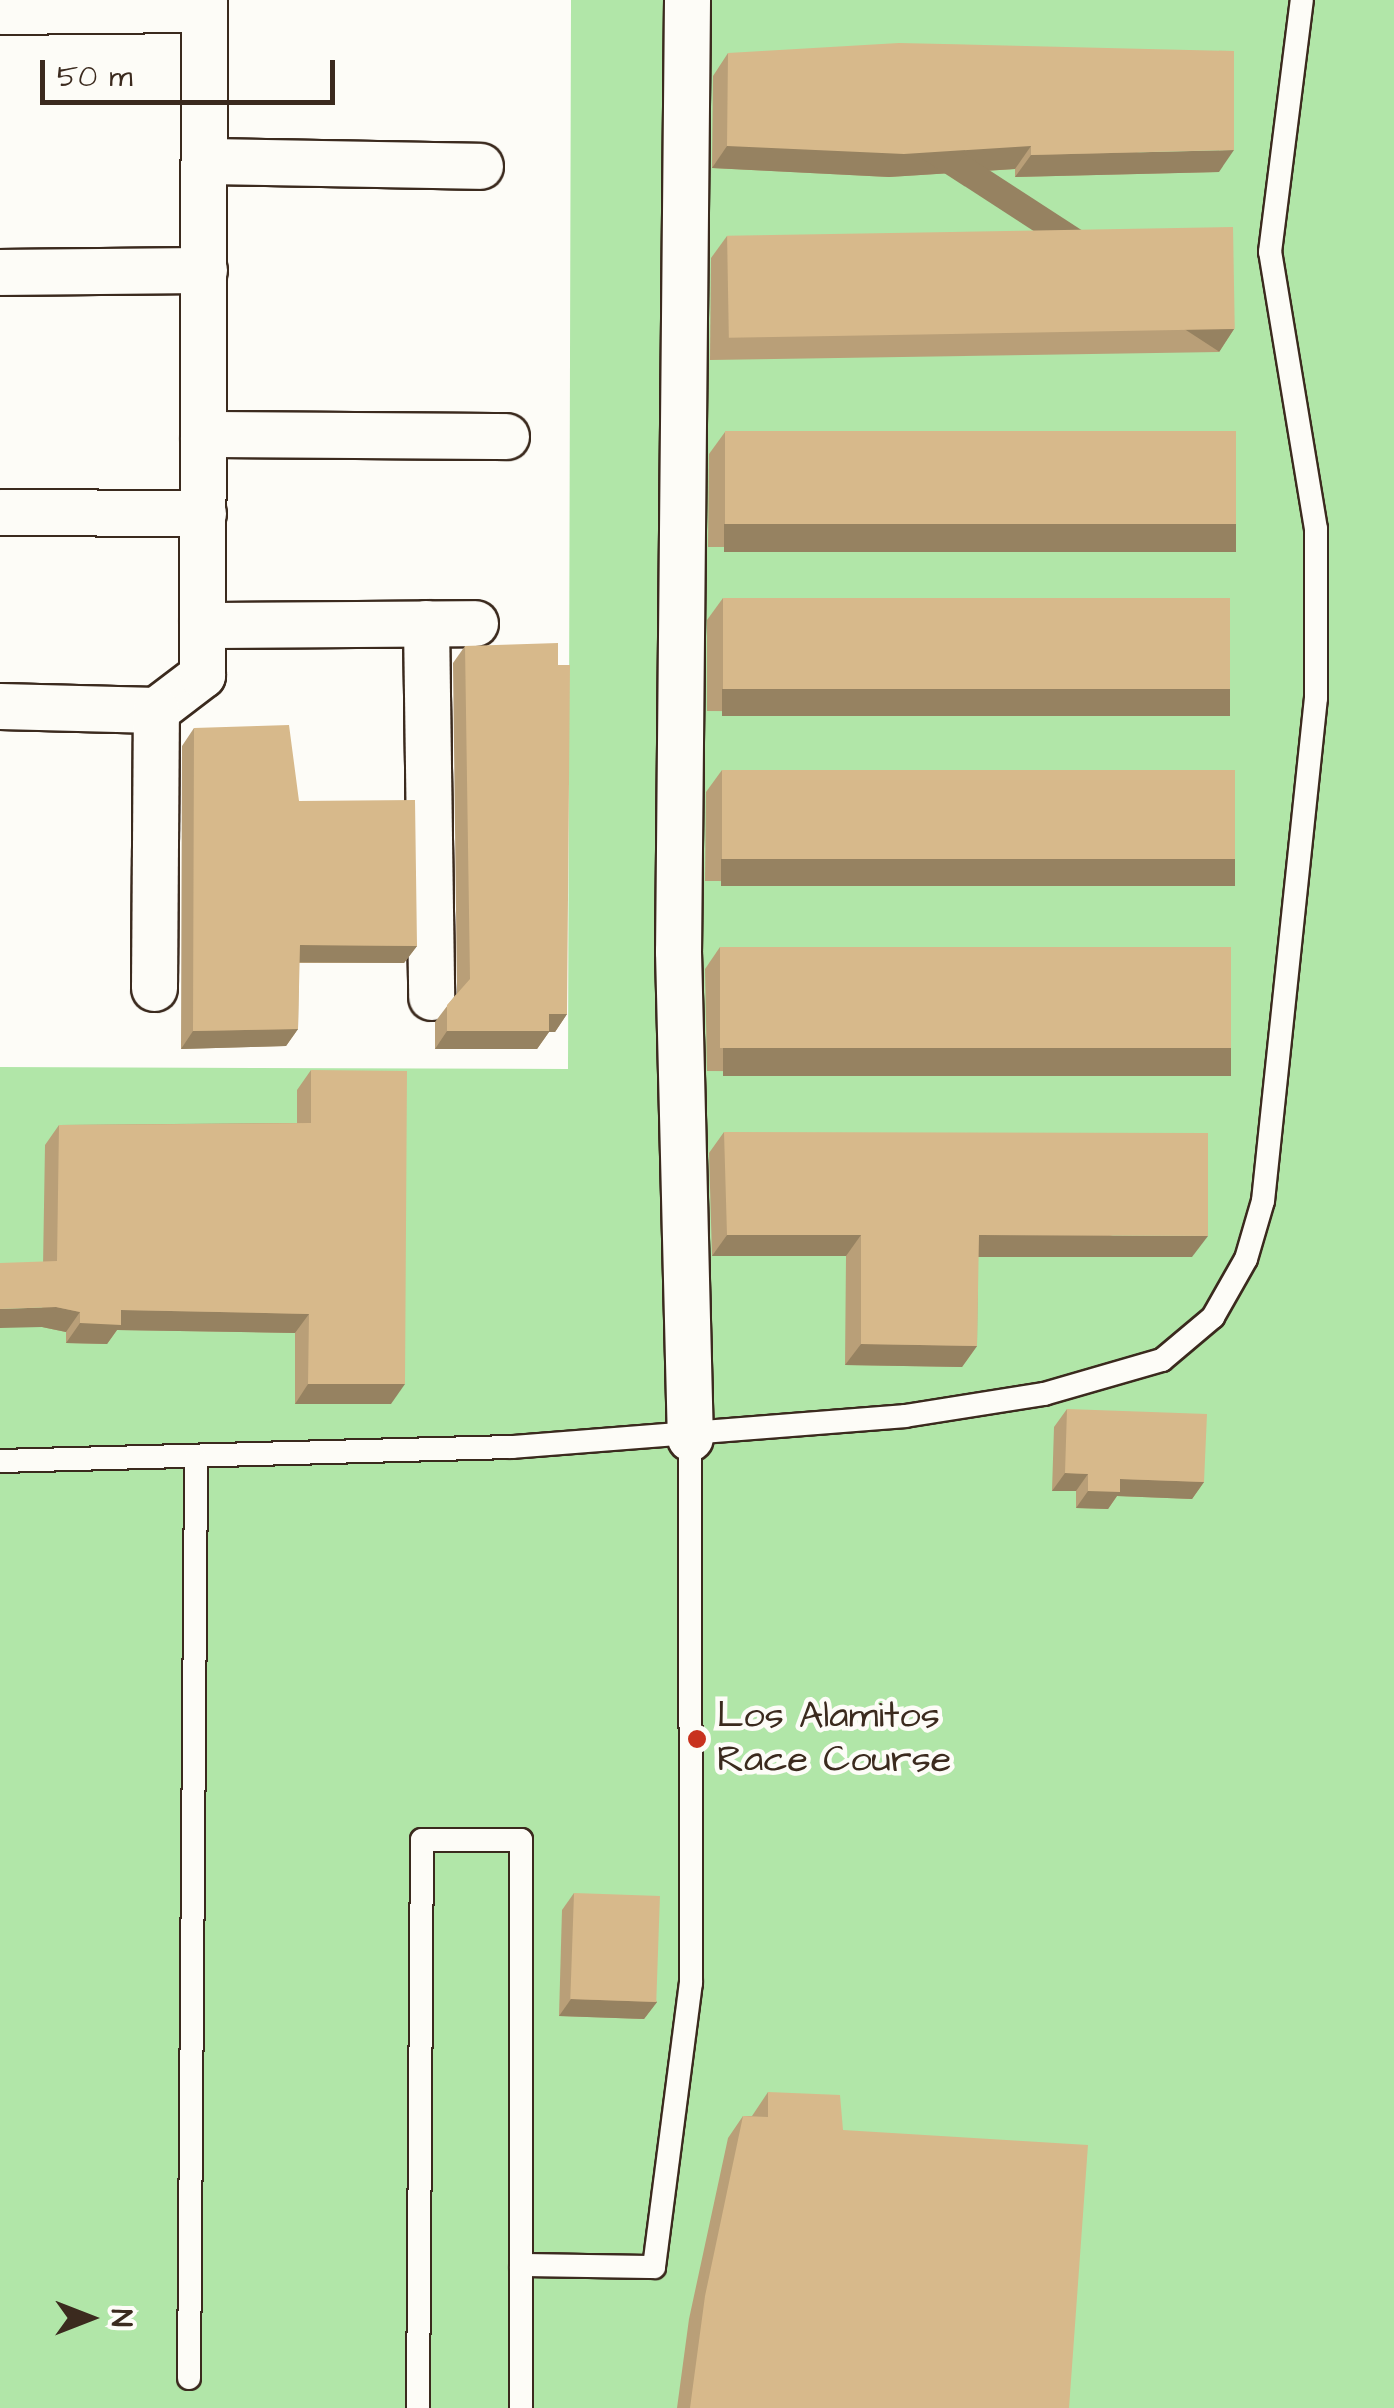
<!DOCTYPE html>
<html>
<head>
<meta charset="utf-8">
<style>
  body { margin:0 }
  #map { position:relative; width:1394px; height:2408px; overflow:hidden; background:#fdfcf7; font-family:"Architects Daughter",sans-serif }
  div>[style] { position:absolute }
  .green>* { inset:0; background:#b1e6a8 }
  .roads { filter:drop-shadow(2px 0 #3b2a1e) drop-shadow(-2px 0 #3b2a1e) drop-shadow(0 2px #3b2a1e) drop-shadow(0 -2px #3b2a1e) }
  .lane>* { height:22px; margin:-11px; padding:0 11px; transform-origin:11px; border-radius:11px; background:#fdfcf7 }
  .street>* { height:45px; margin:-22.5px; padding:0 22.5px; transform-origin:22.5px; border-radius:22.5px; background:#fdfcf7 }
  .wall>* { inset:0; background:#b99f78 }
  .shaded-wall>* { inset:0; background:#968261; transform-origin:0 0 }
  .building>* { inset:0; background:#d7b98b; transform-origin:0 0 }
  .dots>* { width:28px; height:28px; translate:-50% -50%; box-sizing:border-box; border:5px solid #fdfcf7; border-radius:50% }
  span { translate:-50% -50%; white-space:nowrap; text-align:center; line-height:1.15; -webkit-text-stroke:9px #fdfcf7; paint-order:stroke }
  .poi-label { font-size:38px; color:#3b2a1e }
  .left { translate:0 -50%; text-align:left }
  .north { position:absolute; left:40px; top:2268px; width:100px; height:100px; -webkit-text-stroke:8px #fdfcf7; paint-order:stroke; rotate:90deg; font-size:28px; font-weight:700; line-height:40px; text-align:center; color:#3b2a1e }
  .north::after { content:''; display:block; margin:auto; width:35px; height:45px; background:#3b2a1e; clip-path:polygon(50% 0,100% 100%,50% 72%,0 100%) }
  .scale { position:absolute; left:40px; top:60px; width:295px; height:45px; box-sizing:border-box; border:5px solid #3b2a1e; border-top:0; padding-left:12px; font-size:30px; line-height:35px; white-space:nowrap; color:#3b2a1e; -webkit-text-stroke:8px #fdfcf7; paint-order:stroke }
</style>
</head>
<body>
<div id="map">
  <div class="green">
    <i style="clip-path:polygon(571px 0,1394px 0,1394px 2408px,0 2408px,0 1067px,568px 1069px)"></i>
  </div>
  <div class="roads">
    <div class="lane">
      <i style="left:0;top:1461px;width:512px;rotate:-1.57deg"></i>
      <i style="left:512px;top:1447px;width:394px;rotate:-4.5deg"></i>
      <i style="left:905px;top:1416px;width:141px;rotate:-9deg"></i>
      <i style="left:1044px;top:1394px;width:123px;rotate:-16.1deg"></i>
      <i style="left:1162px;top:1360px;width:67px;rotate:-40.1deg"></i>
      <i style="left:1213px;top:1317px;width:67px;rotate:-60.4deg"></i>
      <i style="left:1246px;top:1259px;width:60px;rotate:-73.7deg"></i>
      <i style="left:1263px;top:1201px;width:506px;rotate:-83.99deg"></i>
      <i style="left:1316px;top:698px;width:169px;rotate:-90deg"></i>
      <i style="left:1316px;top:529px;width:281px;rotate:-99.4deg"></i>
      <i style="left:1270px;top:252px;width:254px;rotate:-82.8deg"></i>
      <i style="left:521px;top:2265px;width:133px;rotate:0.9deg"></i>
      <i style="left:654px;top:2267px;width:286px;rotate:-82.6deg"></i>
      <i style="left:691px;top:1983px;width:545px;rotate:-90.11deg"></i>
      <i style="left:189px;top:2378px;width:919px;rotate:-89.56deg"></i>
      <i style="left:418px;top:2408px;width:568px;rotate:-89.6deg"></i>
      <i style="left:422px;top:1840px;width:99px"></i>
      <i style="left:521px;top:1840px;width:568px;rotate:90deg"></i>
    </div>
    <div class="street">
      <i style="left:687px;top:0;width:951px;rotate:90.54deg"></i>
      <i style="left:678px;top:951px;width:487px;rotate:88.6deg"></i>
      <i style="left:0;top:11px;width:204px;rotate:-0.6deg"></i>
      <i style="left:204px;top:161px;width:276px;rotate:1deg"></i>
      <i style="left:0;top:272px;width:204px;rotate:-0.6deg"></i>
      <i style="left:203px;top:434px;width:303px;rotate:0.4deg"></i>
      <i style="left:0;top:512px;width:203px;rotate:0.3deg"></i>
      <i style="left:426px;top:623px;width:374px;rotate:89.2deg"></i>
      <i style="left:202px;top:625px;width:273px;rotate:-0.4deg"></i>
      <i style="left:0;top:706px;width:156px;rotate:1.5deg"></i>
      <i style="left:156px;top:710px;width:58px;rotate:-37.3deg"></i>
      <i style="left:202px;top:675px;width:675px;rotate:-89.83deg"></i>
      <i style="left:154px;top:988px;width:278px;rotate:-89.6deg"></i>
    </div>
  </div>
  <div class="wall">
    <i style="clip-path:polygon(728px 53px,1219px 172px,1015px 177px,1015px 169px,889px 177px,712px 168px,713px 76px)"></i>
    <i style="clip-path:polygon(727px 236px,1234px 329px,1219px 352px,710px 360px,711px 258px)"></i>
    <i style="clip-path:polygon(725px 432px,1236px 524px,1220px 546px,708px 547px,709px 454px)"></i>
    <i style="clip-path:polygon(723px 598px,1214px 714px,707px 711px,707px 620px)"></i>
    <i style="clip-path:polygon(465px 646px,567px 1014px,555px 1032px,549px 1032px,537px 1049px,435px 1049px,435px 1022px,457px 993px,453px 663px)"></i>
    <i style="clip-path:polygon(194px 728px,299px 801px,417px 946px,404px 963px,299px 963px,298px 1029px,286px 1046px,181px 1049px,182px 746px)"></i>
    <i style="clip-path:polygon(722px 770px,1219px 882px,705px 881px,706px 792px)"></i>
    <i style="clip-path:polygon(720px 947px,1215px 1074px,707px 1071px,705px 969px)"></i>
    <i style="clip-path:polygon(311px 1070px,391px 1404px,295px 1404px,295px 1333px,117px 1330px,107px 1344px,66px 1343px,66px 1332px,42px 1327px,45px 1145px,59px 1125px,297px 1123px,297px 1090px)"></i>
    <i style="clip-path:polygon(724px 1132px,1192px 1257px,978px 1257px,977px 1346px,962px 1367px,845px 1365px,846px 1256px,712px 1256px,709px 1153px)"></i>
    <i style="clip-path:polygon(1067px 1409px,1204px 1482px,1192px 1499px,1117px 1496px,1108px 1509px,1076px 1508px,1076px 1491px,1052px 1491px,1054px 1427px)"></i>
    <i style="clip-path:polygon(574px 1893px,657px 2002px,644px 2019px,559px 2016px,562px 1910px)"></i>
    <i style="clip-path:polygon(768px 2092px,843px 2130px,1069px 2408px,677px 2408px,689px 2319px,728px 2138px,743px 2116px,752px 2116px)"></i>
  </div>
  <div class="shaded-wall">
    <i style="clip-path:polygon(727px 146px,1031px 146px,1015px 169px,889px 177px,712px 168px)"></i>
    <i style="clip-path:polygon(1234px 150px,1219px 172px,1015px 177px,1031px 155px)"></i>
    <i style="left:1234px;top:329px;width:27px;height:508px;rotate:123deg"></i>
    <i style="left:724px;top:524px;width:512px;height:28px"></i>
    <i style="left:722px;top:689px;width:508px;height:27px"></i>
    <i style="left:721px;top:859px;width:514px;height:27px"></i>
    <i style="clip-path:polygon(300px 945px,417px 946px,404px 963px,287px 962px)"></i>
    <i style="clip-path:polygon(549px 1014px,567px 1014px,555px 1032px,549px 1032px,537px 1049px,435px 1049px,447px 1031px)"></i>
    <i style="clip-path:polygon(298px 1029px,286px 1046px,181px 1049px,193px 1031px)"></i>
    <i style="left:723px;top:1048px;width:508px;height:28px"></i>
    <i style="clip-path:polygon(727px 1235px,861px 1235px,846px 1256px,712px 1256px)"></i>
    <i style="clip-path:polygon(979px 1235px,1208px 1236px,1192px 1257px,963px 1257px)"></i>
    <i style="clip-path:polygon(56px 1307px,80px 1312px,66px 1332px,42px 1327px,0 1328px,0 1309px)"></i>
    <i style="clip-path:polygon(121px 1310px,309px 1314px,295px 1333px,117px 1330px,107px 1344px,66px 1343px,80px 1323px)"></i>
    <i style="clip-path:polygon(861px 1344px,977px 1346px,962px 1367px,845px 1365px)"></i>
    <i style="clip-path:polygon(308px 1384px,405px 1384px,391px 1404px,295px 1404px)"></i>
    <i style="clip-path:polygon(1065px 1473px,1088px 1474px,1076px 1491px,1052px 1491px)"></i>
    <i style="clip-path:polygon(1120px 1479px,1204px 1482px,1192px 1499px,1117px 1496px,1108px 1509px,1076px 1508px,1088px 1491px)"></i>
    <i style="clip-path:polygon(571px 1999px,657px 2002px,644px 2019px,559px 2016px)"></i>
  </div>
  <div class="building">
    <i style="clip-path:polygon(899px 43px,1234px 51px,1234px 150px,1031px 155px,1031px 146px,904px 154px,727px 146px,728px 53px)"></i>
    <i style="left:1233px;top:227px;width:102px;height:506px;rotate:89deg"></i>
    <i style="left:1236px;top:431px;width:93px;height:511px;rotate:90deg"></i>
    <i style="left:723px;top:598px;width:507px;height:91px"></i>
    <i style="clip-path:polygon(558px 643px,558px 665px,570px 665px,567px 1014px,549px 1014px,549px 1031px,447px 1031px,447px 1005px,470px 979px,465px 646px)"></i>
    <i style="clip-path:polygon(289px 725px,299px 801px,415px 800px,417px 946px,300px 945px,298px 1029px,193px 1031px,194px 728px)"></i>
    <i style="left:722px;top:770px;width:513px;height:89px"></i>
    <i style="left:720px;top:947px;width:511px;height:101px"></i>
    <i style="clip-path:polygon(311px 1070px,407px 1071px,405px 1384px,308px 1384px,309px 1314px,121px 1310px,121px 1325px,80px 1323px,80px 1312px,56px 1307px,0 1309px,0 1263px,57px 1261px,59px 1125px,311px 1123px)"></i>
    <i style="clip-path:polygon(724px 1132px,1208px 1133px,1208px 1236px,979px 1235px,977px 1346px,861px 1344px,861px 1235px,727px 1235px)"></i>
    <i style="clip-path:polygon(1067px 1409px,1207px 1414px,1204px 1482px,1120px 1479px,1120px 1492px,1088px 1491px,1088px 1474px,1065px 1473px)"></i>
    <i style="left:574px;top:1893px;width:86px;height:106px;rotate:2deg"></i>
    <i style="clip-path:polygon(768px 2092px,840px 2095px,843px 2130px,1088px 2145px,1069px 2408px,690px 2408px,705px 2296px,743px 2116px,768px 2117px)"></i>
  </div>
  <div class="dots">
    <i style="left:697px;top:1739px;background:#c8321e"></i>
  </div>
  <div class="poi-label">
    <span class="left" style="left:717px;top:1739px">Los Alamitos<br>Race Course</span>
  </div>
  <div class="north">N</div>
  <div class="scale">50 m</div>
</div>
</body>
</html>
